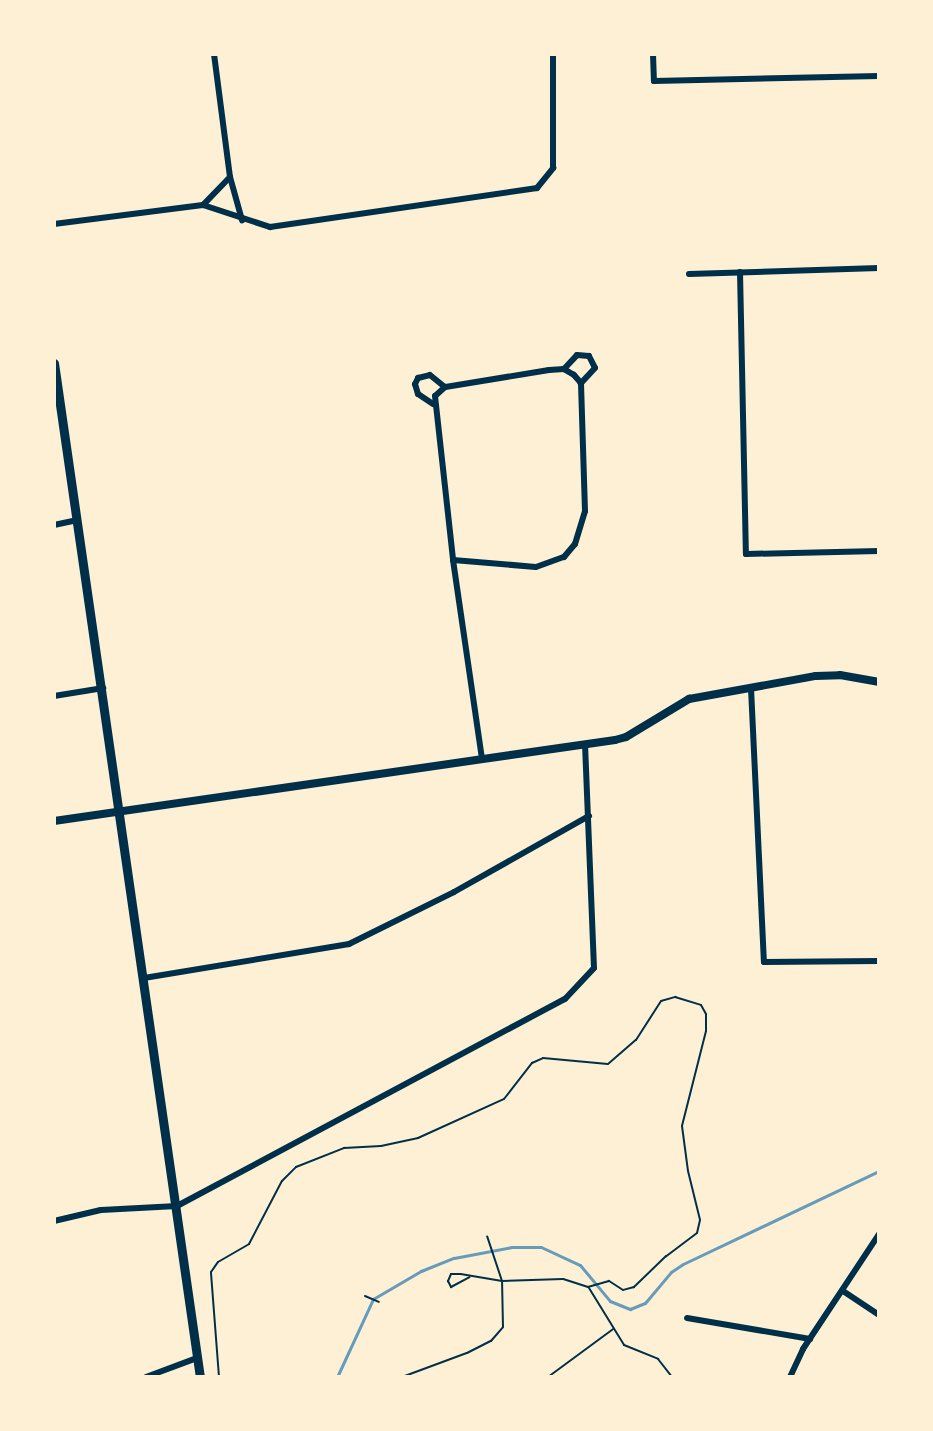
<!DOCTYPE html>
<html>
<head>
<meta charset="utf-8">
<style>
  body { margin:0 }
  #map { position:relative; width:933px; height:1431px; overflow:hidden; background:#fdf0d5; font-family:"Fira Sans",sans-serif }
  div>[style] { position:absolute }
  .stream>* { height:3px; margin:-1.5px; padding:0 1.5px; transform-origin:1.5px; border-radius:1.5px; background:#669bbc }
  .path>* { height:2px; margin:-1px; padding:0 1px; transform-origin:1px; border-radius:1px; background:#003049 }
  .minor>* { height:6px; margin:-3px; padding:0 3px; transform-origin:3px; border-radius:3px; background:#003049 }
  .tertiary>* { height:8px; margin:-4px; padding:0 4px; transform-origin:4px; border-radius:4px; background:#003049 }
  .secondary>* { height:9px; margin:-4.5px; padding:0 4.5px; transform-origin:4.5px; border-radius:4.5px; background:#003049 }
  span { translate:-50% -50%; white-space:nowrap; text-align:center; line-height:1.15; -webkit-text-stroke:8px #fdf0d5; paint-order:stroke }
  .frame { position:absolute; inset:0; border:56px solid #fdf0d5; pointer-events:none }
</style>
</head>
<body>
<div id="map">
  <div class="stream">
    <i style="left:337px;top:1377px;width:86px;rotate:-65.2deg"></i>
    <i style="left:373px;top:1299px;width:56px;rotate:-30.3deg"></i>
    <i style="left:421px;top:1271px;width:35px;rotate:-22deg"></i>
    <i style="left:454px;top:1258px;width:59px;rotate:-10.7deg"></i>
    <i style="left:512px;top:1247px;width:29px"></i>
    <i style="left:541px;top:1247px;width:43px;rotate:24.8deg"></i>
    <i style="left:580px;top:1265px;width:47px;rotate:50.2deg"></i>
    <i style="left:610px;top:1301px;width:22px;rotate:22deg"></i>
    <i style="left:630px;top:1309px;width:16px;rotate:-22deg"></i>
    <i style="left:645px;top:1303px;width:40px;rotate:-50deg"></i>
    <i style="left:671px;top:1272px;width:14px;rotate:-34deg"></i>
    <i style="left:683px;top:1264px;width:217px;rotate:-25.4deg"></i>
  </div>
  <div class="path">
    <i style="left:589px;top:1288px;width:67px;rotate:58.4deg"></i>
    <i style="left:624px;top:1345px;width:37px;rotate:22deg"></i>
    <i style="left:658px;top:1359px;width:23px;rotate:52deg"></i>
    <i style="left:365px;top:1296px;width:15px;rotate:23deg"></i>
    <i style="left:219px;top:1377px;width:105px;rotate:-94.4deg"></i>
    <i style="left:211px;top:1272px;width:12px;rotate:-55deg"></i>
    <i style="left:218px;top:1262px;width:36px;rotate:-30deg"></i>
    <i style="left:249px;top:1244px;width:71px;rotate:-62.4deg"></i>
    <i style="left:282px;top:1181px;width:20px;rotate:-45deg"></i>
    <i style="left:296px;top:1167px;width:52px;rotate:-21.6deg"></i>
    <i style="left:344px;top:1148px;width:37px;rotate:-3deg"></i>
    <i style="left:381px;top:1146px;width:38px;rotate:-12deg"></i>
    <i style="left:418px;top:1138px;width:94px;rotate:-24.4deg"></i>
    <i style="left:504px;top:1099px;width:46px;rotate:-52.1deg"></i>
    <i style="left:532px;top:1063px;width:12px;rotate:-24deg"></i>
    <i style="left:543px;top:1058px;width:65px;rotate:5.3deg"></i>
    <i style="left:608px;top:1064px;width:37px;rotate:-41deg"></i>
    <i style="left:636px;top:1040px;width:46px;rotate:-57.3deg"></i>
    <i style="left:661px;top:1001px;width:15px;rotate:-16deg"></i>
    <i style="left:675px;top:997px;width:27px;rotate:17deg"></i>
    <i style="left:701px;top:1005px;width:10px;rotate:61deg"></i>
    <i style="left:706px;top:1014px;width:17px;rotate:90deg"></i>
    <i style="left:706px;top:1031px;width:98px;rotate:104.2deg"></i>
    <i style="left:682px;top:1126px;width:45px;rotate:82.4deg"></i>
    <i style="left:688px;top:1171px;width:50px;rotate:76.2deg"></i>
    <i style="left:700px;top:1220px;width:13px;rotate:103deg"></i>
    <i style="left:697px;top:1233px;width:39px;rotate:143deg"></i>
    <i style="left:666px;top:1256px;width:45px;rotate:135.9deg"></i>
    <i style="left:634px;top:1287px;width:11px;rotate:165deg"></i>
    <i style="left:623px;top:1290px;width:17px;rotate:-147deg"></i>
    <i style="left:609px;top:1281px;width:22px;rotate:164deg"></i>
    <i style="left:588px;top:1287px;width:26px;rotate:-162deg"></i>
    <i style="left:563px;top:1279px;width:61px;rotate:178.1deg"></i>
    <i style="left:502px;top:1281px;width:47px;rotate:-108.4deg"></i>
    <i style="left:402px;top:1377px;width:69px;rotate:-20.3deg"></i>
    <i style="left:467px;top:1353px;width:27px;rotate:-27deg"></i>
    <i style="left:491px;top:1341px;width:18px;rotate:-49deg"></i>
    <i style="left:503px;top:1327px;width:46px;rotate:-91.2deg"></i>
    <i style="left:502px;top:1281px;width:42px;rotate:-170.3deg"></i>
    <i style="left:461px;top:1274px;width:10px;rotate:180deg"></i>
    <i style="left:451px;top:1274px;width:8px;rotate:113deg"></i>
    <i style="left:448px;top:1281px;width:7px;rotate:63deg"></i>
    <i style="left:451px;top:1287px;width:21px;rotate:-28deg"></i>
    <i style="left:548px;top:1377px;width:81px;rotate:-36.4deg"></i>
  </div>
  <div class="minor">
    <i style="left:214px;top:54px;width:124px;rotate:82.6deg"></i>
    <i style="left:230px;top:177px;width:39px;rotate:134deg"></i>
    <i style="left:203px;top:205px;width:71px;rotate:18.2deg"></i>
    <i style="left:270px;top:227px;width:270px;rotate:-8.3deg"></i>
    <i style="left:537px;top:188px;width:26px;rotate:-51deg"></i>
    <i style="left:553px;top:168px;width:114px;rotate:-90deg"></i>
    <i style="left:653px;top:54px;width:27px;rotate:88deg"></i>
    <i style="left:654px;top:81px;width:225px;rotate:-1.3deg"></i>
    <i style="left:230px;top:177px;width:45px;rotate:74.4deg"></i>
    <i style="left:54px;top:224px;width:150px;rotate:-7.3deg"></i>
    <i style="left:740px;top:272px;width:282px;rotate:88.8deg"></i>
    <i style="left:746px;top:554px;width:133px;rotate:-1.3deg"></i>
    <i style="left:689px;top:274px;width:190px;rotate:-1.8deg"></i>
    <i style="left:564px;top:369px;width:19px;rotate:-47deg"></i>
    <i style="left:577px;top:355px;width:12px;rotate:5deg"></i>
    <i style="left:589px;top:356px;width:13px;rotate:63deg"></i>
    <i style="left:595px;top:368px;width:21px;rotate:133deg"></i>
    <i style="left:433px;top:404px;width:18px;rotate:-146deg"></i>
    <i style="left:418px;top:394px;width:10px;rotate:-107deg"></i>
    <i style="left:415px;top:384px;width:7px;rotate:-63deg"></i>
    <i style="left:418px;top:378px;width:12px;rotate:-14deg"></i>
    <i style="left:430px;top:375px;width:19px;rotate:39deg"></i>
    <i style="left:54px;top:525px;width:24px;rotate:-12deg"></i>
    <i style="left:453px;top:560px;width:83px;rotate:4.8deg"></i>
    <i style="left:536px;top:567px;width:30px;rotate:-20deg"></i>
    <i style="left:564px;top:557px;width:17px;rotate:-50deg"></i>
    <i style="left:575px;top:544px;width:34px;rotate:-73deg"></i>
    <i style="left:585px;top:511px;width:128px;rotate:-91.8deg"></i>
    <i style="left:581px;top:383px;width:11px;rotate:-131deg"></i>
    <i style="left:574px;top:375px;width:12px;rotate:-149deg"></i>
    <i style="left:564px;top:369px;width:15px;rotate:176deg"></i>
    <i style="left:549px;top:370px;width:105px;rotate:170.7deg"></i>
    <i style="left:445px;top:387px;width:13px;rotate:138deg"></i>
    <i style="left:435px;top:396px;width:165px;rotate:83.7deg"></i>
    <i style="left:453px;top:560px;width:201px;rotate:81.7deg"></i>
    <i style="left:751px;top:688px;width:274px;rotate:87.3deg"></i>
    <i style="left:764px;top:962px;width:115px;rotate:-0.5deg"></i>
    <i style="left:54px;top:696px;width:50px;rotate:-9.3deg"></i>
    <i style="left:144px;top:978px;width:208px;rotate:-9.4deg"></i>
    <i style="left:349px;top:944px;width:117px;rotate:-26.3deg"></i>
    <i style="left:454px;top:892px;width:155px;rotate:-29.4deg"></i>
    <i style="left:54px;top:1221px;width:48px;rotate:-13.2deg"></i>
    <i style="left:101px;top:1210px;width:76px;rotate:-3deg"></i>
    <i style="left:177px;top:1206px;width:440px;rotate:-28.1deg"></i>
    <i style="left:565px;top:999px;width:42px;rotate:-46.9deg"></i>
    <i style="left:594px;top:968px;width:224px;rotate:-92.3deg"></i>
    <i style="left:843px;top:1291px;width:43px;rotate:33.7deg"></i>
    <i style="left:687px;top:1318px;width:125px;rotate:9.7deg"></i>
    <i style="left:146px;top:1377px;width:54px;rotate:-20.4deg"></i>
    <i style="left:790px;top:1377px;width:31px;rotate:-65deg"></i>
    <i style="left:803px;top:1349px;width:138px;rotate:-56.5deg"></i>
  </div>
  <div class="tertiary">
    <i style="left:54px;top:821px;width:567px;rotate:-8.22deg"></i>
    <i style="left:615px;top:740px;width:11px;rotate:-15deg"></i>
    <i style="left:626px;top:737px;width:74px;rotate:-31.1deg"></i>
    <i style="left:689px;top:699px;width:129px;rotate:-10.3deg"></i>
    <i style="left:816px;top:676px;width:24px;rotate:-2deg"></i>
    <i style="left:840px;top:675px;width:40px;rotate:10deg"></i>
  </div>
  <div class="secondary">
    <i style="left:54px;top:363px;width:1024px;rotate:81.81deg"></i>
  </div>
  <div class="frame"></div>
</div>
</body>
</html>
